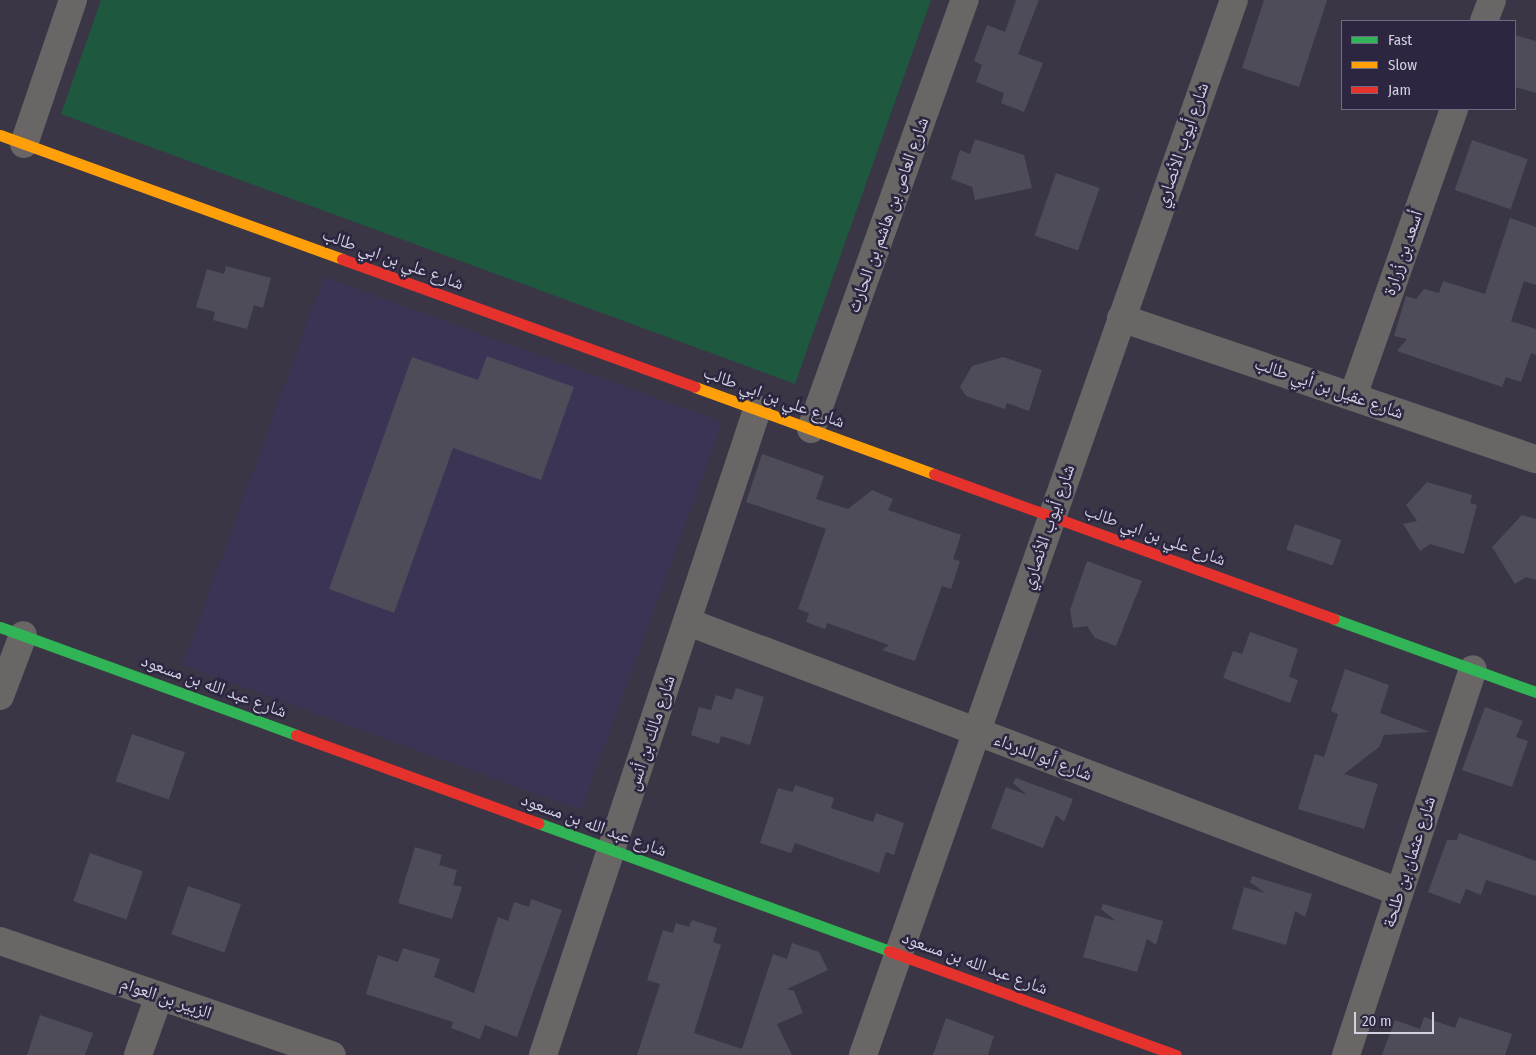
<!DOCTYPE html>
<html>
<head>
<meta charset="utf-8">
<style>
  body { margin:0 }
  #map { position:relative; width:1536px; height:1055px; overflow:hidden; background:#3a3646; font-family:"Fira Sans Condensed","Noto Naskh Arabic",sans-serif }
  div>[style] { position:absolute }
  .built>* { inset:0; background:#3b3454; transform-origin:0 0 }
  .green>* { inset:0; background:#1e583f }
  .building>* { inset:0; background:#4e4c59; transform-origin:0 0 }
  .street>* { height:28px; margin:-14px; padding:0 14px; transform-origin:14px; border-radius:14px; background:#6a6666 }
  .fast>* { height:11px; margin:-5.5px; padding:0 5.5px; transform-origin:5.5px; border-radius:5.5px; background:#30b455 }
  .slow>* { height:11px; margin:-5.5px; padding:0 5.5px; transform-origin:5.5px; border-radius:5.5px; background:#ff9f0a }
  .jam>* { height:11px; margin:-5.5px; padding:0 5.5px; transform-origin:5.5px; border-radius:5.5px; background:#e5322d }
  span { translate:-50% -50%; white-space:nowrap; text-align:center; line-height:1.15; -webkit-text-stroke:5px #2c2641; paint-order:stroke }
  .street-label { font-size:18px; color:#d2d0e1 }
  .legend { position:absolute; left:1341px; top:20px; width:175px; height:90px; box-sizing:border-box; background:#2c2641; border:1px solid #6e6a81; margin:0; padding:6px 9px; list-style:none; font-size:15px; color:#d2d0e1 }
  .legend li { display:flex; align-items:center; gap:10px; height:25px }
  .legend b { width:25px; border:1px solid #6e6a81 }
  .scale { position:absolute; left:1354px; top:1012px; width:80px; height:22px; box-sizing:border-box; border:2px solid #d2d0e1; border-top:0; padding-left:6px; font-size:15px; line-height:18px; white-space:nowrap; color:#d2d0e1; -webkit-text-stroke:4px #2c2641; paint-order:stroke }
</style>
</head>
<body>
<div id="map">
  <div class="built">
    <i style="left:324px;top:277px;width:424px;height:413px;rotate:20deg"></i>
  </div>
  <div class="green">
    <i style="clip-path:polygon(101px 0,931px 0,795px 384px,61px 114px)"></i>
  </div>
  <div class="building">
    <i style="clip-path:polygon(1016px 0,1039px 0,1018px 54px,1043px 63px,1024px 112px,1001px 103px,1004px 93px,976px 82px,982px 65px,974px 61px,987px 25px,1005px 32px)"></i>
    <i style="clip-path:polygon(1264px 0,1327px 0,1299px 87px,1242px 68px)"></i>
    <i style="clip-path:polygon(1515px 35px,1536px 41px,1536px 93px,1515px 87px)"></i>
    <i style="clip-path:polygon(975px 139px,1024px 155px,1032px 188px,975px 200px,972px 187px,951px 179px,960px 150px,970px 154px)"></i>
    <i style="left:1472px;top:140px;width:59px;height:53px;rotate:19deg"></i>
    <i style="left:1056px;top:173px;width:46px;height:66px;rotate:19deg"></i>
    <i style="clip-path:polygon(1510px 218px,1536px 227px,1536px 285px,1524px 281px,1511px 321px,1536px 329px,1536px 355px,1531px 353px,1521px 382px,1506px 377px,1502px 387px,1397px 351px,1407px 339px,1394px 336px,1406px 296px,1416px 299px,1424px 289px,1439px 293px,1443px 281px,1485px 294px)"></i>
    <i style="clip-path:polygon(226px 266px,271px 278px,263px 308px,254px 305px,247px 329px,213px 320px,215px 312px,196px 307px,207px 269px,224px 274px)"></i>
    <i style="clip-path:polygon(487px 356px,574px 387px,541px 480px,453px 448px,394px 613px,329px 589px,412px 357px,478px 380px)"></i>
    <i style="clip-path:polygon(1003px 357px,1042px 370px,1029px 411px,1007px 403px,1005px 409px,966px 396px,960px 387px,972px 366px)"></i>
    <i style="clip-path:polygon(762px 454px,824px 476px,816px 499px,848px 509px,872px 490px,893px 499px,888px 510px,961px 535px,953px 559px,960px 561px,951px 589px,942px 586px,915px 661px,882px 650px,889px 645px,827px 623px,825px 629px,806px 622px,809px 613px,798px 609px,826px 529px,746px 502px)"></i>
    <i style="clip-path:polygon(1427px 482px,1472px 495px,1470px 503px,1477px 505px,1464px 554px,1430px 544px,1420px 551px,1403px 524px,1417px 521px,1406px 505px)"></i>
    <i style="clip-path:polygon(1522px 515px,1536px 519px,1536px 580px,1526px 577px,1515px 584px,1492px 547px)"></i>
    <i style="left:1295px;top:524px;width:49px;height:27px;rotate:19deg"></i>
    <i style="clip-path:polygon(1087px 561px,1142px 581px,1116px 646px,1095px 638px,1087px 626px,1073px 628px,1070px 610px)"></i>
    <i style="clip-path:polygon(1250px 632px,1298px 649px,1289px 677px,1298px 680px,1290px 703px,1223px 678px,1233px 651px,1242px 654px)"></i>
    <i style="clip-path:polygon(1345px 669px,1389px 685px,1380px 713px,1430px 732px,1384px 735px,1379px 747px,1344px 774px,1378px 784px,1364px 829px,1298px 809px,1315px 754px,1324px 757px,1338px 714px,1331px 711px)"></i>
    <i style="clip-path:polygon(736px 688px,764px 697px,750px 745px,721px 736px,719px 744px,691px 735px,699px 707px,711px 710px,716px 695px,732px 700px)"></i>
    <i style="clip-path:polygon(1485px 707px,1523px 721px,1516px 737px,1528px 741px,1512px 787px,1462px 770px)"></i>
    <i style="left:132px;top:734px;width:56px;height:50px;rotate:19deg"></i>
    <i style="clip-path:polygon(1016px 778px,1073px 799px,1064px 822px,1056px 815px,1043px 848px,991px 828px,1006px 787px,1027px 795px,1013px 783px)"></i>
    <i style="clip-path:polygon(795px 785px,834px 798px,831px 808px,873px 822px,876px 813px,904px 823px,894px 855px,886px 852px,879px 873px,795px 843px,791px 853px,760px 843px,778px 788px,793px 792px)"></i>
    <i style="clip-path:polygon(1459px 833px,1536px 861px,1536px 896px,1486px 880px,1481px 895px,1466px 889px,1460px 904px,1428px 892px,1447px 840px,1457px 840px)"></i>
    <i style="clip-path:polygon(415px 847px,442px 855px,439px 865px,457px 870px,453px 885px,462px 887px,452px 919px,398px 903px)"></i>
    <i style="left:90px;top:853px;width:56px;height:51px;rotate:19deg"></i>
    <i style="clip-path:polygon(1252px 876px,1312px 894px,1305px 917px,1295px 911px,1286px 945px,1232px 929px,1244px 887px,1265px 893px,1250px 882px)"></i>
    <i style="left:188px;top:886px;width:56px;height:51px;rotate:19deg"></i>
    <i style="clip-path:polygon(531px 899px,562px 910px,517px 1037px,485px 1025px,480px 1039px,451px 1028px,453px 1022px,366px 994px,378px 955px,398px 962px,403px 948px,440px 959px,434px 977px,474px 993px,498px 917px,508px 921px,514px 902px,529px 907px)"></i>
    <i style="clip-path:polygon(1103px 904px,1163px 921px,1156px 945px,1147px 939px,1137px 972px,1083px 957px,1095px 915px,1116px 921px,1101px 909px)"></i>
    <i style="clip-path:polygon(692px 920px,717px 928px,713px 942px,721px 945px,694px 1033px,742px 1049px,773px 954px,787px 959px,792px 943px,819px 952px,828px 970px,787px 989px,794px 991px,803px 1013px,777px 1024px,792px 1055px,637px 1055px,660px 984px,647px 980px,663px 930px,673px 933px,676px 923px,689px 927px)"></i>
    <i style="clip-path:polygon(40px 1015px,93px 1033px,85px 1055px,27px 1055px)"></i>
    <i style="clip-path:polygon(1424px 1017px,1455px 1028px,1459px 1017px,1512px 1034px,1505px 1055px,1382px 1055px,1395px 1020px,1420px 1029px)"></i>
    <i style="clip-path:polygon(946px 1018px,994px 1036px,988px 1055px,933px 1055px)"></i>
  </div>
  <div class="street">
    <i style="left:1484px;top:21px;width:22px;rotate:-69deg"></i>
    <i style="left:24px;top:144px;width:152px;rotate:-71.2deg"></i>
    <i style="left:1121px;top:318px;width:438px;rotate:18.8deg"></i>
    <i style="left:1353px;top:396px;width:304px;rotate:-70.6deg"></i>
    <i style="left:811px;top:429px;width:456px;rotate:-70.3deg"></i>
    <i style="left:688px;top:622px;width:761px;rotate:20.79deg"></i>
    <i style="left:0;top:696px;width:65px;rotate:-69.3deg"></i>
    <i style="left:0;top:941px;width:351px;rotate:19deg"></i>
    <i style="left:138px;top:1055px;width:63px;rotate:-70.4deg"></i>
    <i style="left:543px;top:1055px;width:680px;rotate:-71.65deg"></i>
    <i style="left:863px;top:1055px;width:1118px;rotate:-70.63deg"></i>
    <i style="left:1346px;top:1055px;width:406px;rotate:-71.8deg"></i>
  </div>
  <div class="fast">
    <i style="left:1334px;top:619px;width:215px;rotate:19.9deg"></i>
    <i style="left:0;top:627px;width:315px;rotate:20deg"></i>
    <i style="left:538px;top:823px;width:374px;rotate:20deg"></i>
  </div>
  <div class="slow">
    <i style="left:0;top:135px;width:364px;rotate:19.9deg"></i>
    <i style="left:695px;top:387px;width:254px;rotate:20deg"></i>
  </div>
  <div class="jam">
    <i style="left:342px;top:259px;width:375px;rotate:19.9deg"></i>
    <i style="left:934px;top:474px;width:425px;rotate:19.9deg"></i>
    <i style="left:296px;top:735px;width:258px;rotate:20deg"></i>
    <i style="left:889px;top:951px;width:305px;rotate:19.9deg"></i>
  </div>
  <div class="street-label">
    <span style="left:1182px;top:145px;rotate:-71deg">شارع أيوب الأنصاري</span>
    <span style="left:888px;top:215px;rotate:-70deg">شارع العاص بن هاشم بن الحارث</span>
    <span style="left:1403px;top:253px;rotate:-71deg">أسعد بن زُرارة</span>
    <span style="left:393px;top:259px;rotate:20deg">شارع علي بن ابي طالب</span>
    <span style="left:1329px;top:388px;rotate:19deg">شارع عقيل بن أبي طالب</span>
    <span style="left:774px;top:397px;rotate:20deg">شارع علي بن ابي طالب</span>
    <span style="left:1048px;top:527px;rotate:-71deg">شارع أيوب الأنصاري</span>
    <span style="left:1155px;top:535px;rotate:20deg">شارع علي بن ابي طالب</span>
    <span style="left:214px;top:686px;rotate:20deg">شارع عبد الله بن مسعود</span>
    <span style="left:651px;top:733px;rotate:-72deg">شارع مالك بن أنس</span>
    <span style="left:1043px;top:757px;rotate:21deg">شارع أبو الدرداء</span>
    <span style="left:594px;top:825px;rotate:20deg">شارع عبد الله بن مسعود</span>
    <span style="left:1409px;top:862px;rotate:-72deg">شارع عثمان بن طلحة</span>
    <span style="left:975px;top:963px;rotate:20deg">شارع عبد الله بن مسعود</span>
    <span style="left:166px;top:998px;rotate:19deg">الزبير بن العوام</span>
  </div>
  <ul class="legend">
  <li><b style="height:6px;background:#30b455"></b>Fast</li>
  <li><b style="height:6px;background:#ff9f0a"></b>Slow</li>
  <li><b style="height:6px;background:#e5322d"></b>Jam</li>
  </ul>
  <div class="scale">20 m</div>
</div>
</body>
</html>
